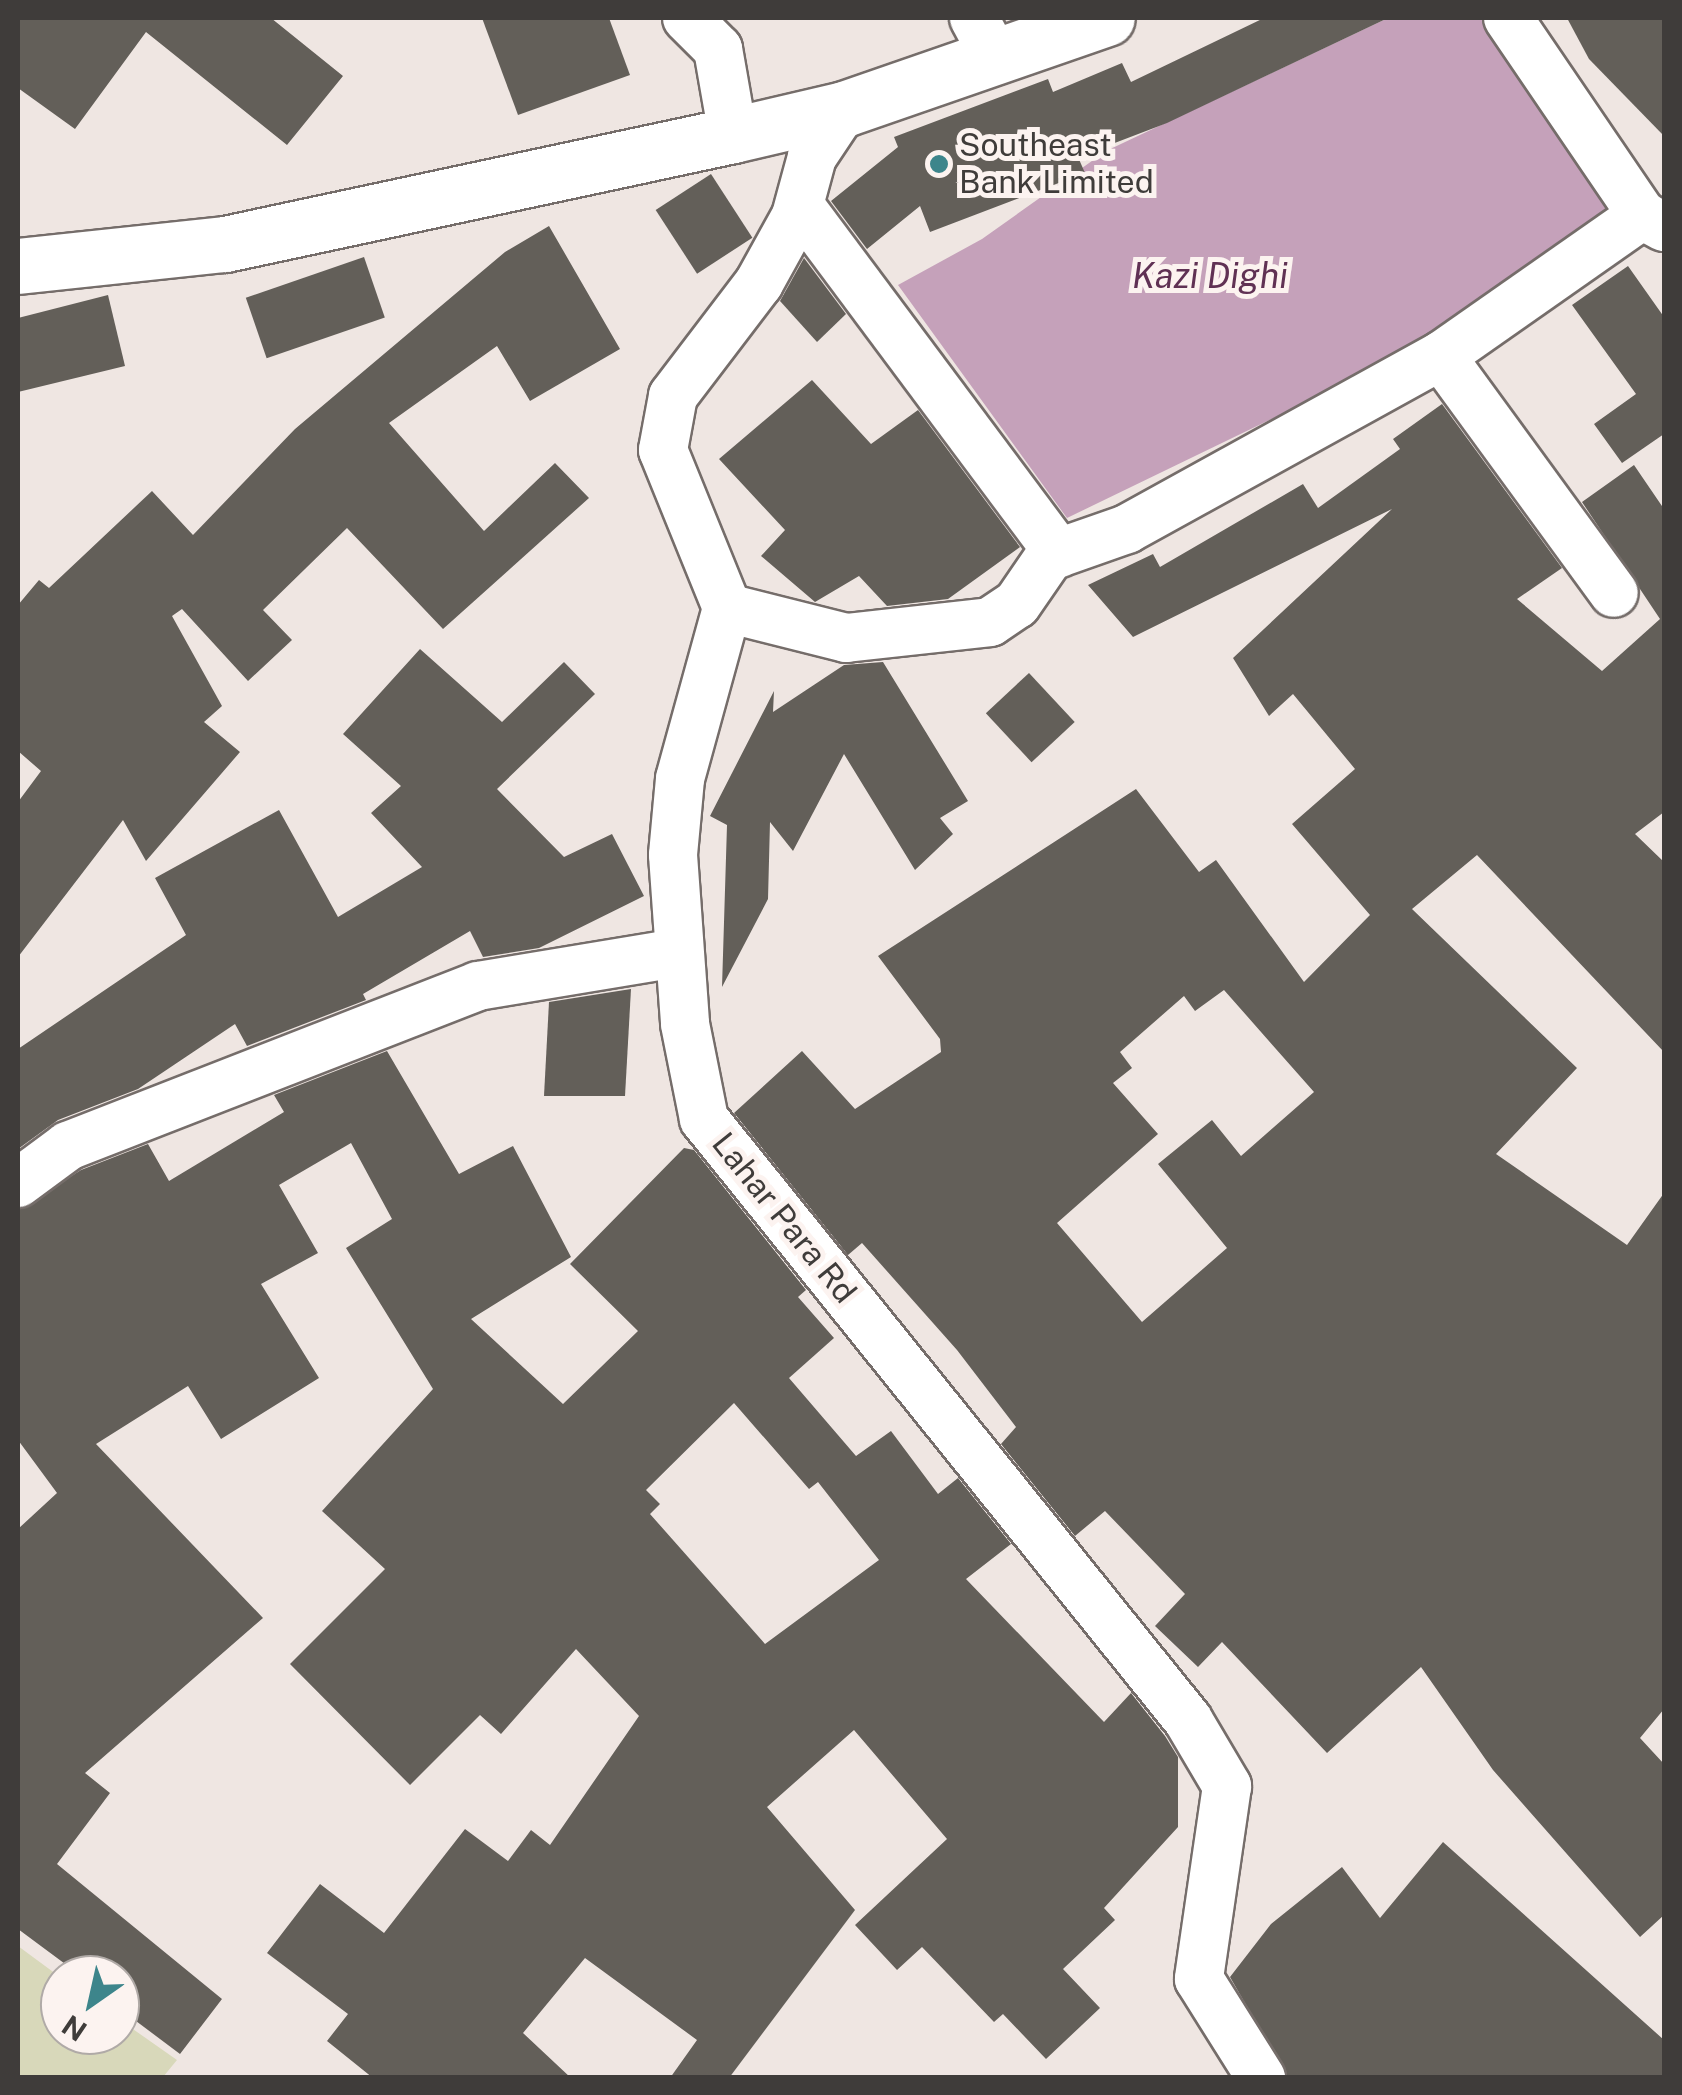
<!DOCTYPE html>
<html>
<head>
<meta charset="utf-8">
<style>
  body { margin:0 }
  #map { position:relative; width:1682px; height:2095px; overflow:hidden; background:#efe6e2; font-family:"Public Sans",sans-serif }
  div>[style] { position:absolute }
  .green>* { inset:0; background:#d8d8ba }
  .water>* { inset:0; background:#c5a1ba }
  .building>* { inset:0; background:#635f59; transform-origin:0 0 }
  .roads { filter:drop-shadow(2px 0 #756d6a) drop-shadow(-2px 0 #756d6a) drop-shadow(0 2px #756d6a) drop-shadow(0 -2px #756d6a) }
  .minor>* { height:48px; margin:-24px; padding:0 24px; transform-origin:24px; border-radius:24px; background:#fff }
  .secondary>* { height:55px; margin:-27.5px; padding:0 27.5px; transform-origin:27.5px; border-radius:27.5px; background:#fff }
  .dots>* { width:28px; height:28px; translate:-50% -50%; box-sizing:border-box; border:5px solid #fcf3f0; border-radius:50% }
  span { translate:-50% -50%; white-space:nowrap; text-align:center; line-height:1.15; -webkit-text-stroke:10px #fcf3f0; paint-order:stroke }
  .poi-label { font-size:32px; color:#3f3c3a }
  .left { translate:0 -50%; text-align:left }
  .street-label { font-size:32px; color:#3f3c3a }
  .water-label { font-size:35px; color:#603154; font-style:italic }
  .frame { position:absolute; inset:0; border:20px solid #3f3c3a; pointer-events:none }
  .north { position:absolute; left:40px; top:1955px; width:100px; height:100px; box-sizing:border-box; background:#fcf3f0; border:2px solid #b0aaa7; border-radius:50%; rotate:214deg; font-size:28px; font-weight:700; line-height:40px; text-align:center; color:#3f3c3a }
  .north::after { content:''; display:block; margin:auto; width:35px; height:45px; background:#3d858b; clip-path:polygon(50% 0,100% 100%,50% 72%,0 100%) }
</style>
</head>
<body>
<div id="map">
  <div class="green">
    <i style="clip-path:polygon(18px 1946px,60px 1977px,60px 2035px,120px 2035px,120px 2020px,177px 2060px,163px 2077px,18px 2077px)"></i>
  </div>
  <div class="water">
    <i style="clip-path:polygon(1388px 18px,1496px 18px,1617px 202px,1610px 221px,1373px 370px,1067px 518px,898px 285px,982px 239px,1106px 151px)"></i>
  </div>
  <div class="building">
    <i style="clip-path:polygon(18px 18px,271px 18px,343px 76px,287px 145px,146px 32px,75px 129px,18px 88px)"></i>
    <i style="clip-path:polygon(482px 18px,609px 18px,630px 75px,518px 115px)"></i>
    <i style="clip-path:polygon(1264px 18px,1388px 18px,1167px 123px,1078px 157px,1085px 173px,930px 232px,920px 206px,867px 249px,831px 201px,898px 147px,894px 137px,1048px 79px,1053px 92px,1122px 63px,1131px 82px)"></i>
    <i style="clip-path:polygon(1567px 18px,1664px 18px,1664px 136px,1589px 59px)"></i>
    <i style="left:711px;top:174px;width:76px;height:66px;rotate:57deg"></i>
    <i style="clip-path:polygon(549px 226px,620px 349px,530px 401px,497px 346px,389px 423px,484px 531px,555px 463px,589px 498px,443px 629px,347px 528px,263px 610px,292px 640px,248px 681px,182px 609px,172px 616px,222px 706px,204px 722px,240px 752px,146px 861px,123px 820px,18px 957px,18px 802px,41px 771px,18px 751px,18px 605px,39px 580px,49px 588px,152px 491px,193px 535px,295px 429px,505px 252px)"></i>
    <i style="left:364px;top:257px;width:64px;height:125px;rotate:71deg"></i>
    <i style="clip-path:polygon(804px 258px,846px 314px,817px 342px,780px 301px)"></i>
    <i style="clip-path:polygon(1628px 266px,1664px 317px,1664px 434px,1622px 463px,1594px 424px,1636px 394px,1572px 305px)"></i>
    <i style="clip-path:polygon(108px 295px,125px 366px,18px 392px,18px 318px)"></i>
    <i style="clip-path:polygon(812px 380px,871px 444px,918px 410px,1020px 547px,948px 599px,887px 606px,859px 576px,815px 602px,761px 556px,785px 530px,719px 459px)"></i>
    <i style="clip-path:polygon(evenodd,1442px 404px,1562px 568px,1517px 599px,1602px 671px,1660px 619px,1582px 502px,1634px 465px,1664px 509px,1664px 812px,1635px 834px,1664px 862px,1664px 1052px,1477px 855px,1412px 909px,1577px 1068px,1496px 1154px,1627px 1245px,1664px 1193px,1664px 1709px,1640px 1738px,1664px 1764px,1664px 1915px,1640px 1937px,1493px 1770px,1421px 1667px,1327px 1753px,1222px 1642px,1198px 1667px,1155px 1626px,1185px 1594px,1105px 1511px,1075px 1536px,1001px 1444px,1016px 1427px,957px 1350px,862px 1243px,848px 1255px,734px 1113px,802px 1051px,855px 1109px,941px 1052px,940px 1039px,878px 956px,1136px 789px,1199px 872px,1216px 860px,1304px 982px,1370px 915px,1292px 824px,1355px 769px,1293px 694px,1269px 716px,1233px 658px,1392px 509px,1133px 637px,1088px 585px,1153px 554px,1160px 567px,1303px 484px,1318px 508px,1400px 449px,1393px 439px,1442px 404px,1224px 990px,1314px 1092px,1241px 1156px,1212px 1120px,1158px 1164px,1227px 1248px,1142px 1322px,1057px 1223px,1158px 1134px,1113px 1083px,1132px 1068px,1120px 1052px,1184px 996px,1195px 1011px,1224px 990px)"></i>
    <i style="clip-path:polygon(420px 649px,502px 722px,564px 662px,595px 694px,497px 789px,564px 857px,612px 834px,644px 896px,539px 948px,483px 957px,470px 931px,363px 994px,366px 1000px,247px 1046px,235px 1024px,138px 1089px,58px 1120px,18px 1149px,18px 1049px,186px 935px,155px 878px,279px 810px,338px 917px,422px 867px,371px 813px,401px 786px,343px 734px)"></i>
    <i style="clip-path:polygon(883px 662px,968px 801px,940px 818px,953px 834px,915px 870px,844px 754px,793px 851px,770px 822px,768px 899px,722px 987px,727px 825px,710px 816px,774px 691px,773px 712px,844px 665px)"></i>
    <i style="left:1029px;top:673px;width:67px;height:59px;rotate:47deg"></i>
    <i style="clip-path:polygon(631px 989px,625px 1096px,544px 1096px,549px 1002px)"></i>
    <i style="clip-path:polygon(evenodd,387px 1051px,459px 1174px,513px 1146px,571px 1257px,471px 1319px,563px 1404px,638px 1331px,570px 1264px,684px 1148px,694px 1150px,806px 1290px,798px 1297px,834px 1338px,789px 1378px,856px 1456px,891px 1431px,938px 1494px,958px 1478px,1011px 1544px,966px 1579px,1104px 1722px,1131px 1693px,1165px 1736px,1178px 1757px,1178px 1827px,1104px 1908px,1115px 1920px,1063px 1969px,1100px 2008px,1046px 2059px,1003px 2014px,994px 2022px,922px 1947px,897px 1970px,855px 1925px,947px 1839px,854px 1730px,767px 1807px,855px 1910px,729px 2078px,670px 2078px,697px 2040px,585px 1958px,523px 2033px,571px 2078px,373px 2078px,327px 2041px,348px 2014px,267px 1953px,320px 1884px,384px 1933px,465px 1829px,508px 1861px,531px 1830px,550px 1845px,639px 1716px,576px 1649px,501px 1734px,480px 1715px,410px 1785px,290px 1664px,385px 1569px,322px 1511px,433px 1389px,346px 1248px,392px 1219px,351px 1143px,279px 1185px,318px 1253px,261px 1284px,319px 1378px,221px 1439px,188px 1386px,96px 1444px,263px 1618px,85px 1773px,110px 1793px,57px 1864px,222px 1999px,180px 2054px,120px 2009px,120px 1975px,80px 1975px,18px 1929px,18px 1529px,57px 1493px,18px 1440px,18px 1210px,81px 1170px,148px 1144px,169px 1181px,284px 1112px,274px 1095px,387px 1051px,734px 1403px,809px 1489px,818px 1482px,879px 1560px,765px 1644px,650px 1514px,660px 1504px,646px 1490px,734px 1403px)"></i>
    <i style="clip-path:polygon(1443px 1842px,1664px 2040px,1664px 2078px,1288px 2078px,1230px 1977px,1271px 1924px,1342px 1867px,1380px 1918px)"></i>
  </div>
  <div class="roads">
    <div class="minor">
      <i style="left:687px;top:18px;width:44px;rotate:45deg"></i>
      <i style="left:718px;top:49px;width:87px;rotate:80.1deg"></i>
      <i style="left:974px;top:18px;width:44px;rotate:61.7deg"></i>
      <i style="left:1508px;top:18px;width:238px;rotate:55.8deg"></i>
      <i style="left:1642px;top:215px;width:25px;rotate:29deg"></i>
      <i style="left:844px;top:109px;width:58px;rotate:123.7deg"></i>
      <i style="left:812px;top:157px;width:61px;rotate:105.2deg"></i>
      <i style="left:796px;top:216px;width:77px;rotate:118.9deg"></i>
      <i style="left:759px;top:283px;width:142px;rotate:127.3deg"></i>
      <i style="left:673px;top:396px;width:55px;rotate:100.5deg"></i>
      <i style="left:663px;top:450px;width:170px;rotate:67.9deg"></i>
      <i style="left:727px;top:608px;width:177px;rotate:105.4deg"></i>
      <i style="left:680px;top:779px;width:76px;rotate:95.3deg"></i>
      <i style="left:673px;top:855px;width:169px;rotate:85.9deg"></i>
      <i style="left:685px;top:1024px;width:97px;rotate:78.7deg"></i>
      <i style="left:704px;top:1119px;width:772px;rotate:51.15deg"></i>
      <i style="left:1188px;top:1720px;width:77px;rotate:59.4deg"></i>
      <i style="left:1227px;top:1786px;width:195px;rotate:98.3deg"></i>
      <i style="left:1199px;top:1979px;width:117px;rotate:57.9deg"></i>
      <i style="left:800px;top:206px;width:433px;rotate:53.3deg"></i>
      <i style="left:1441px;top:356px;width:293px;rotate:53.9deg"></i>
      <i style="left:727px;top:608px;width:123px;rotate:14.1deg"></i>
      <i style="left:846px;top:638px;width:145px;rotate:-6.3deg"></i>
      <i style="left:990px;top:622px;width:32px;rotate:-34deg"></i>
      <i style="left:1017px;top:604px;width:58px;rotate:-55.5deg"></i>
      <i style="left:1050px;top:556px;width:82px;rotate:-19.3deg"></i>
      <i style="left:1127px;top:529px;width:359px;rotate:-28.9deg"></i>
      <i style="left:1441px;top:356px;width:246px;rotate:-35deg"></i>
      <i style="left:18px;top:1183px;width:62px;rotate:-36.5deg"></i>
      <i style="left:68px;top:1146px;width:440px;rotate:-21.3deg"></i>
      <i style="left:478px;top:986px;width:203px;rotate:-9.4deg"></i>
    </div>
    <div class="secondary">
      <i style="left:18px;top:266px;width:208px;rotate:-6.1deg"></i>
      <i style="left:225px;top:244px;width:520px;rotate:-12.11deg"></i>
      <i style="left:733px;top:135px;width:114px;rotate:-13.2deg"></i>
      <i style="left:844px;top:109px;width:278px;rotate:-19.1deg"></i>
    </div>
  </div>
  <div class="dots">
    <i style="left:939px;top:164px;background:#3d858b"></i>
  </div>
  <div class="poi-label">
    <span class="left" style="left:959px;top:164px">Southeast<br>Bank Limited</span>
  </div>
  <div class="street-label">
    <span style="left:784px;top:1218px;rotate:51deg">Lahar Para Rd</span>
  </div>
  <div class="water-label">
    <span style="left:1210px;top:276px">Kazi Dighi</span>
  </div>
  <div class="frame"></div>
  <div class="north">N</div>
</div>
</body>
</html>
